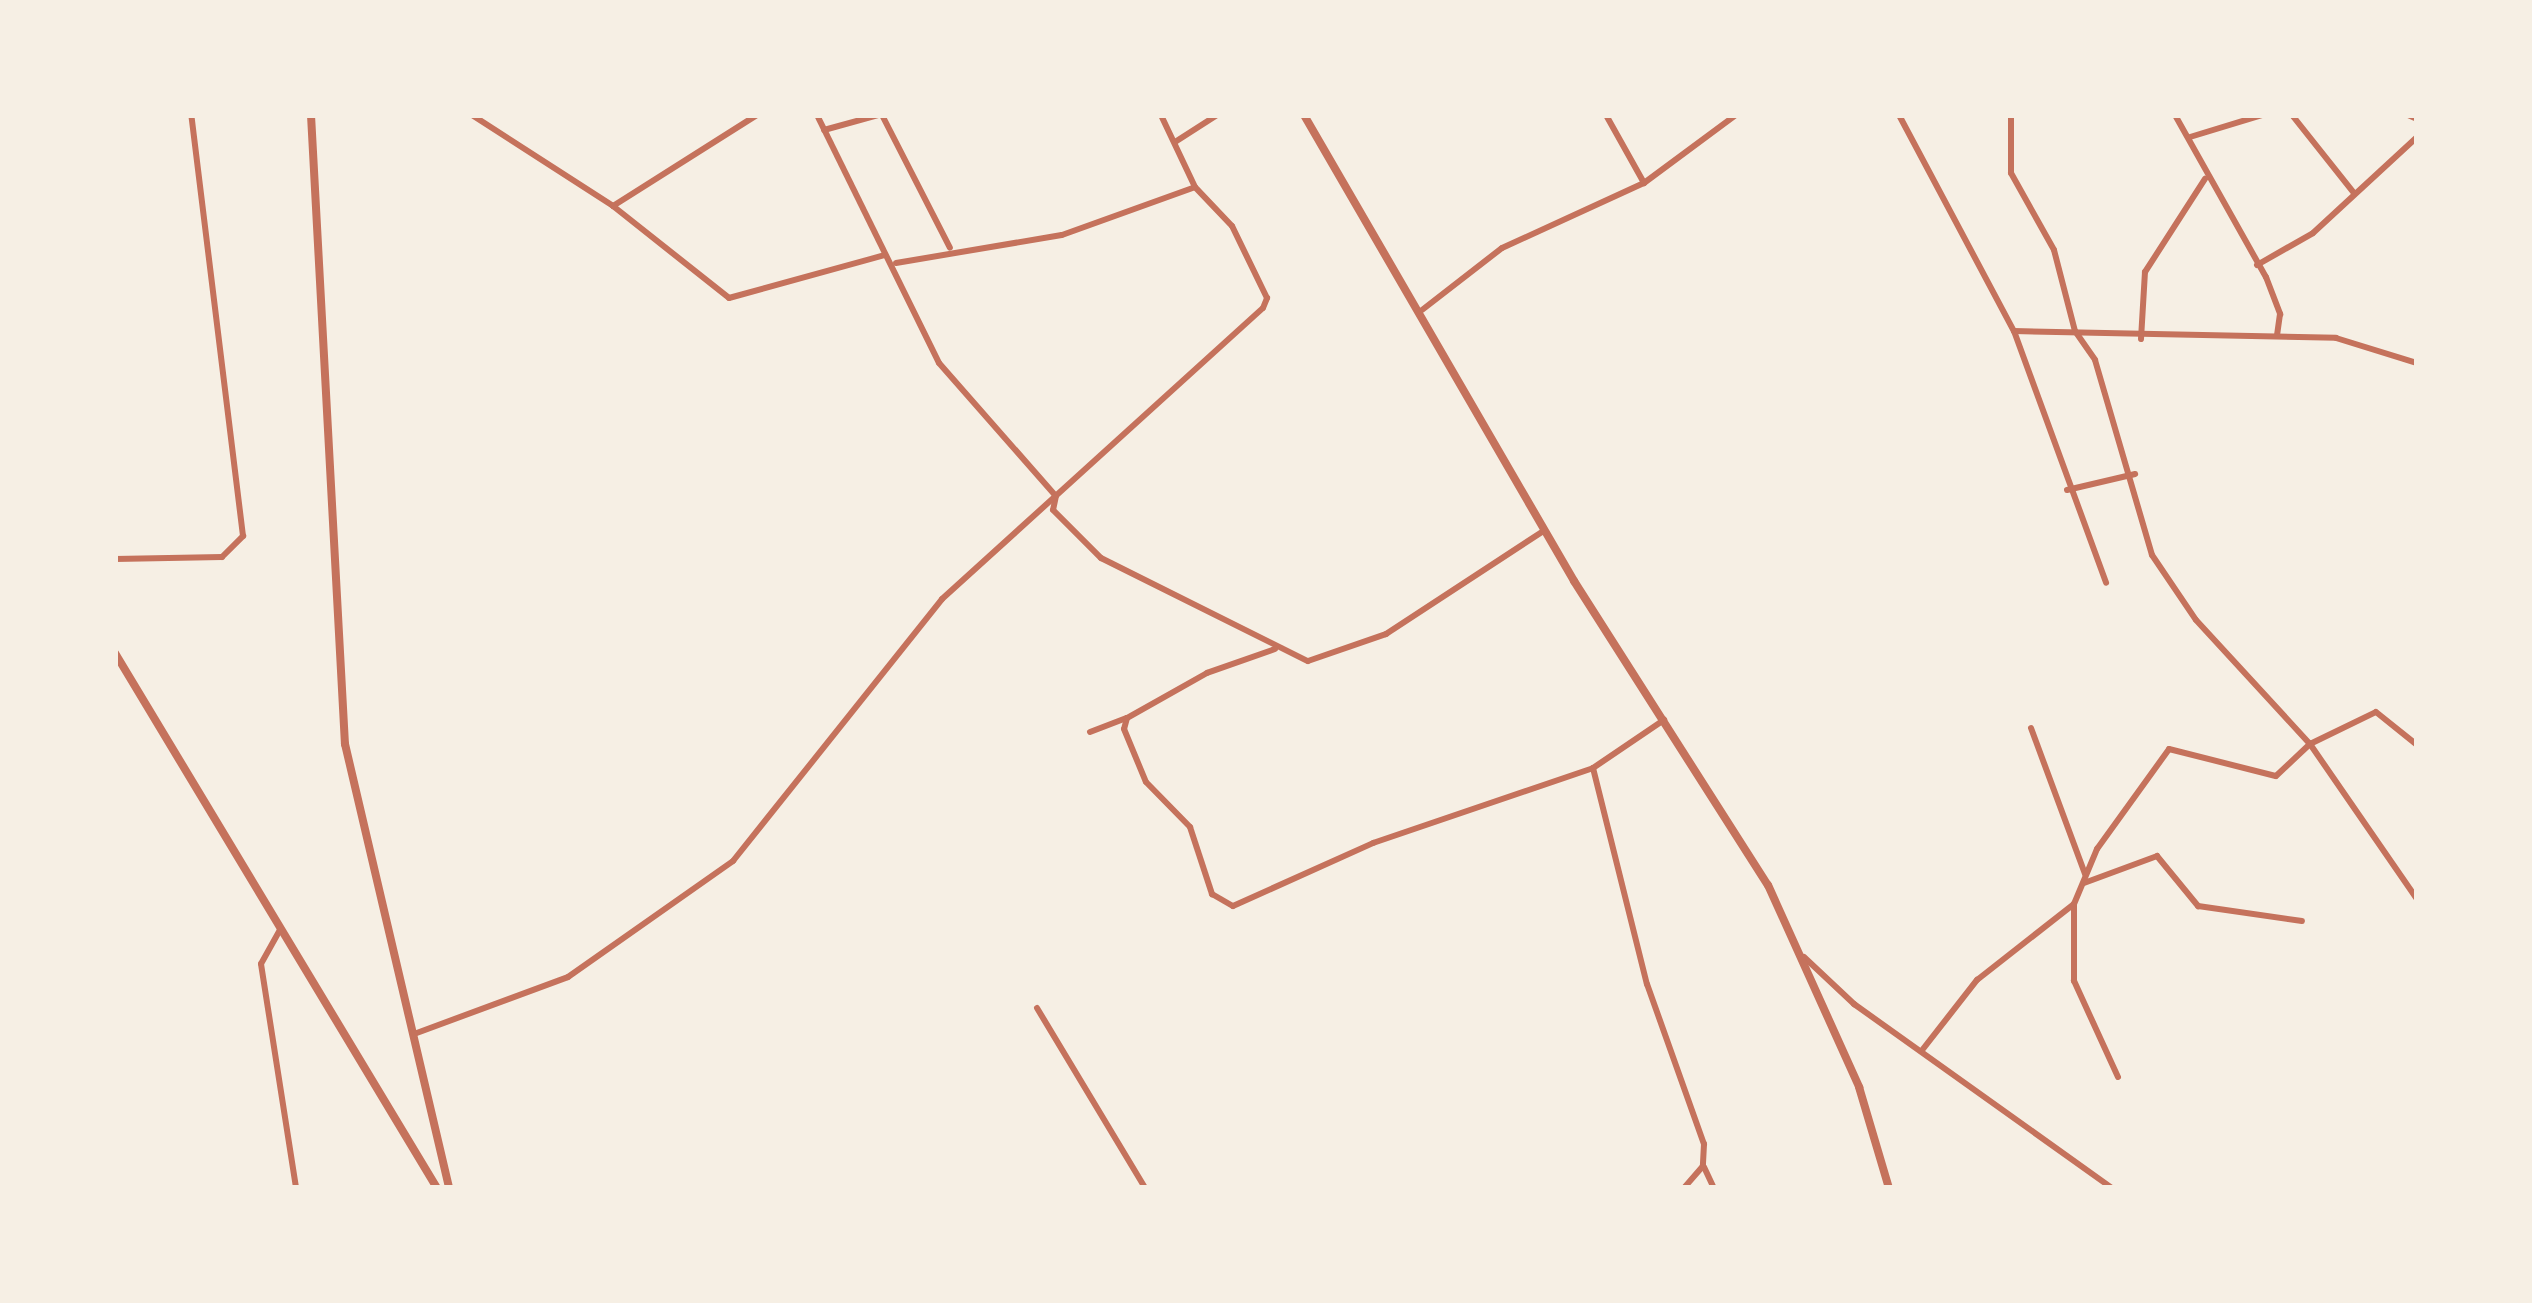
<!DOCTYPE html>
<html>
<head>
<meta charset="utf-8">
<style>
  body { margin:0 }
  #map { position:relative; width:2532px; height:1303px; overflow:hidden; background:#f6efe4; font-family:"Sofia Sans Condensed",sans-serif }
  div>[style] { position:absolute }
  .minor>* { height:6px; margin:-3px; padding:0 3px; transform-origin:3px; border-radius:3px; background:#c5725c }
  .tertiary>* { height:8px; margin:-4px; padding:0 4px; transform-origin:4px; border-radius:4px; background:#c5725c }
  span { translate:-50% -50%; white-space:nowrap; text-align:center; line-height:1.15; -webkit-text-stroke:10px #f6efe4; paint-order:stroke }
  .frame { position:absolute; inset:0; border:118px solid #f6efe4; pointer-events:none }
</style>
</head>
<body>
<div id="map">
  <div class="minor">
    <i style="left:472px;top:115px;width:168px;rotate:32.8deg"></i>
    <i style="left:613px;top:206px;width:148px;rotate:38.4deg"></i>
    <i style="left:729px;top:298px;width:162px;rotate:-15.4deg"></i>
    <i style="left:817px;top:115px;width:276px;rotate:63.8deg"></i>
    <i style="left:939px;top:363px;width:177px;rotate:48.7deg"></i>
    <i style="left:882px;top:115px;width:149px;rotate:62.9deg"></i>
    <i style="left:1606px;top:115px;width:78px;rotate:60.8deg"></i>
    <i style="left:1899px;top:115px;width:245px;rotate:62deg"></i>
    <i style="left:2014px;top:331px;width:268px;rotate:69.9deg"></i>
    <i style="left:2011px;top:115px;width:58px;rotate:90deg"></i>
    <i style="left:2011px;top:173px;width:88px;rotate:60.8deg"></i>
    <i style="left:2054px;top:250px;width:84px;rotate:75.5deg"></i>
    <i style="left:2075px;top:331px;width:35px;rotate:55deg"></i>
    <i style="left:2095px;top:360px;width:203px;rotate:73.7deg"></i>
    <i style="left:2152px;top:555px;width:78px;rotate:55.9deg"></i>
    <i style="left:2196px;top:620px;width:168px;rotate:47.4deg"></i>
    <i style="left:2310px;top:744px;width:188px;rotate:55.4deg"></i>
    <i style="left:2175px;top:115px;width:186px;rotate:60.7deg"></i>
    <i style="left:2266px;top:277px;width:40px;rotate:69deg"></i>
    <i style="left:2280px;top:314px;width:22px;rotate:98deg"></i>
    <i style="left:2292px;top:115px;width:100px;rotate:51.5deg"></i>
    <i style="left:2408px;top:115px;width:10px;rotate:24deg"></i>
    <i style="left:824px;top:130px;width:56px;rotate:-15.5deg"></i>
    <i style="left:2190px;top:137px;width:75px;rotate:-17deg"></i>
    <i style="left:1175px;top:142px;width:50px;rotate:-32.7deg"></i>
    <i style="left:613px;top:206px;width:170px;rotate:-32.3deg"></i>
    <i style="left:896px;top:263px;width:168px;rotate:-9.6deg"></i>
    <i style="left:1062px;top:235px;width:141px;rotate:-19.8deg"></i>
    <i style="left:2257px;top:265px;width:64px;rotate:-29.7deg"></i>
    <i style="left:2313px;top:233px;width:142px;rotate:-42.7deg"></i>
    <i style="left:1422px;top:310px;width:101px;rotate:-37.8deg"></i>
    <i style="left:1502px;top:248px;width:156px;rotate:-24.6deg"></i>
    <i style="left:1644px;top:183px;width:114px;rotate:-36.5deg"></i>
    <i style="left:2014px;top:331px;width:322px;rotate:1.2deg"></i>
    <i style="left:2336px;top:338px;width:85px;rotate:17.2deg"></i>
    <i style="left:2141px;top:339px;width:67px;rotate:-86.6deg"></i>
    <i style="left:2145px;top:272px;width:111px;rotate:-57.2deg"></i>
    <i style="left:2067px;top:490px;width:70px;rotate:-13.2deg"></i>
    <i style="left:1056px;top:496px;width:14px;rotate:102deg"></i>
    <i style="left:1053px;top:510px;width:68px;rotate:45deg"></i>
    <i style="left:1101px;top:558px;width:231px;rotate:26.5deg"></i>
    <i style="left:1308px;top:661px;width:83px;rotate:-19.1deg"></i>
    <i style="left:1386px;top:634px;width:190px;rotate:-33.2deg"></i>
    <i style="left:115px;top:559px;width:107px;rotate:-1.1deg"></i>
    <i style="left:222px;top:557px;width:30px;rotate:-45deg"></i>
    <i style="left:243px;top:536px;width:424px;rotate:-97deg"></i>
    <i style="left:1275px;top:649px;width:72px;rotate:160.6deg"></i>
    <i style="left:1207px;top:673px;width:92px;rotate:150.6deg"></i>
    <i style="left:1127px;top:718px;width:11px;rotate:105deg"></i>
    <i style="left:1124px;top:729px;width:57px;rotate:67.5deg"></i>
    <i style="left:1146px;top:782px;width:63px;rotate:45.6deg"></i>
    <i style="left:1190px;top:827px;width:71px;rotate:71.8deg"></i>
    <i style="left:1212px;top:894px;width:24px;rotate:30deg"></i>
    <i style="left:1233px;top:906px;width:154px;rotate:-24.2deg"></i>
    <i style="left:1373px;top:843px;width:232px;rotate:-18.8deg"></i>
    <i style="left:1593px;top:768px;width:86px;rotate:-34.1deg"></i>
    <i style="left:2031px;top:728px;width:156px;rotate:69.7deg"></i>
    <i style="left:1090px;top:732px;width:39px;rotate:-21deg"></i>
    <i style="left:1593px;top:768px;width:223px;rotate:76deg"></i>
    <i style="left:1647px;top:984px;width:170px;rotate:70.4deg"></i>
    <i style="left:1704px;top:1144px;width:22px;rotate:93deg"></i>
    <i style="left:1703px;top:1166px;width:29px;rotate:131deg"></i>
    <i style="left:2084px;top:883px;width:78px;rotate:-20.3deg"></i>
    <i style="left:2157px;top:856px;width:65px;rotate:50.6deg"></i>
    <i style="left:2198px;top:906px;width:105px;rotate:8.2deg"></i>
    <i style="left:281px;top:928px;width:41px;rotate:119.1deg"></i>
    <i style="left:261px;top:964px;width:227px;rotate:81.1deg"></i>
    <i style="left:1804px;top:957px;width:69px;rotate:43.2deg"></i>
    <i style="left:1854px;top:1004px;width:317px;rotate:35.5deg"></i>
    <i style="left:1037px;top:1008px;width:210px;rotate:59deg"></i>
    <i style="left:414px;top:1034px;width:164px;rotate:-20.3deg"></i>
    <i style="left:568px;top:977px;width:202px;rotate:-35.1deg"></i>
    <i style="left:733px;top:861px;width:335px;rotate:-51.4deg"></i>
    <i style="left:942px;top:599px;width:433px;rotate:-42.2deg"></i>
    <i style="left:1263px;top:308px;width:11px;rotate:-68deg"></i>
    <i style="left:1267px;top:298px;width:80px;rotate:-115.9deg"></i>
    <i style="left:1232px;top:226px;width:54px;rotate:-133.5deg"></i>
    <i style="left:1195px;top:187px;width:80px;rotate:-115.3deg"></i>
    <i style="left:1923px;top:1049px;width:88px;rotate:-52deg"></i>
    <i style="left:1977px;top:980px;width:123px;rotate:-38.1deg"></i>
    <i style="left:2118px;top:1077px;width:106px;rotate:-114.6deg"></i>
    <i style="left:2074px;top:981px;width:77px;rotate:-90deg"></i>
    <i style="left:2074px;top:904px;width:60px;rotate:-67.3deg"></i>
    <i style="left:2097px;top:849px;width:123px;rotate:-54.2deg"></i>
    <i style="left:2169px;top:749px;width:110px;rotate:14.2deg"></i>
    <i style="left:2276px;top:776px;width:47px;rotate:-43.3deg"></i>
    <i style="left:2310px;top:744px;width:73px;rotate:-25.9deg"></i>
    <i style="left:2376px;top:712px;width:53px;rotate:38.8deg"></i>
    <i style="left:1704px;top:1167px;width:23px;rotate:65deg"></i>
  </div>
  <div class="tertiary">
    <i style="left:311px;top:115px;width:630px;rotate:86.91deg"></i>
    <i style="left:345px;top:744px;width:456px;rotate:76.8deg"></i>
    <i style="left:1304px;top:115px;width:539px;rotate:59.91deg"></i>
    <i style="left:1574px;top:581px;width:361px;rotate:57.5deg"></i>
    <i style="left:1768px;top:885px;width:222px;rotate:65.7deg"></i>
    <i style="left:1859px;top:1087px;width:105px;rotate:73.5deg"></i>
    <i style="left:115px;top:653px;width:624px;rotate:58.96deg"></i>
  </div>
  <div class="frame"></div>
</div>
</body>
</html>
